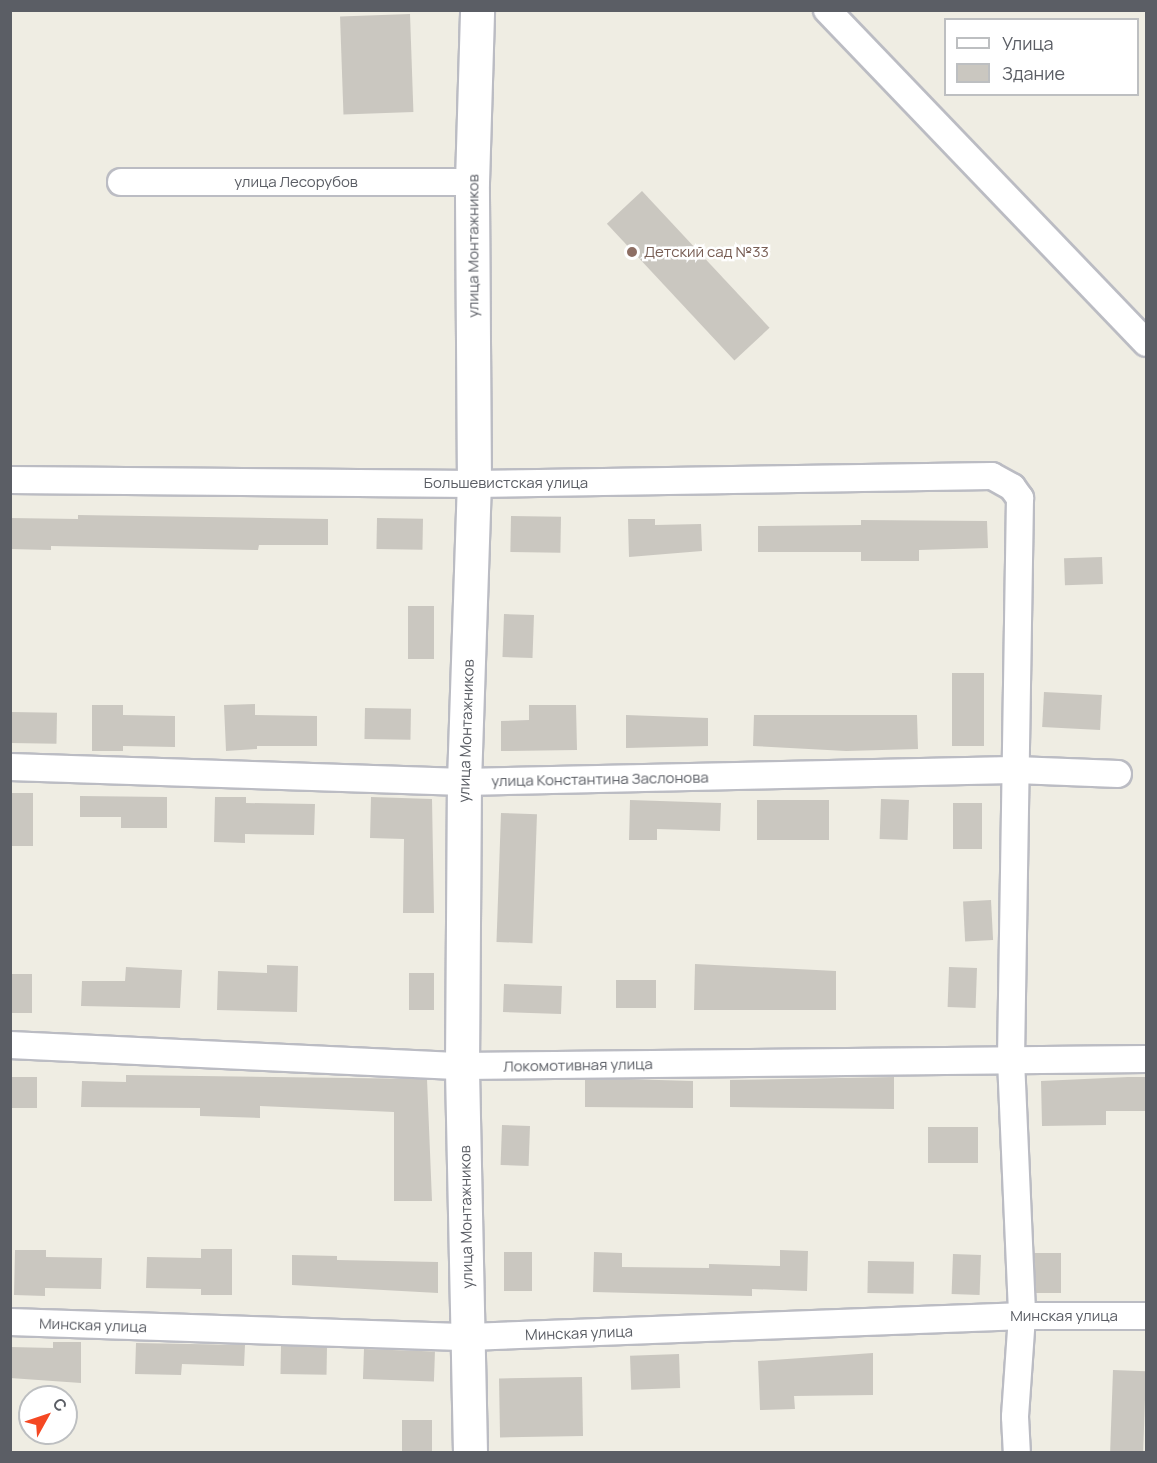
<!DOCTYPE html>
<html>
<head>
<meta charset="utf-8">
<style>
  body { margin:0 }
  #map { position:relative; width:1157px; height:1463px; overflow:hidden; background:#efede3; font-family:Manrope,sans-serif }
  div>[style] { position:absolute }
  .building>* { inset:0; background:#cac7c0; transform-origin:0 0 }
  .roads { filter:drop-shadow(2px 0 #bbbcc3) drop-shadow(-2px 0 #bbbcc3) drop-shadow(0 2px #bbbcc3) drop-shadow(0 -2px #bbbcc3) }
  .street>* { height:26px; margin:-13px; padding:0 13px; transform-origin:13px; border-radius:13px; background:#fff }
  .secondary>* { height:33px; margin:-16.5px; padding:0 16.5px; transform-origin:16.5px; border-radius:16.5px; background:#fff }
  .dots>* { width:16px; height:16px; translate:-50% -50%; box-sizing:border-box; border:3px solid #fff; border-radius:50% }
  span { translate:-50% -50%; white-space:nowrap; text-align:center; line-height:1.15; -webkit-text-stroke:5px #fff; paint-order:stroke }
  .street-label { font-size:15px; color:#5b5e65 }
  .education-label { font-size:15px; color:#785e54 }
  .left { translate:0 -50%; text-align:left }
  .frame { position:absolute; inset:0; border:12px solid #5b5e65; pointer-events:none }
  .legend { position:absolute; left:944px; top:18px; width:195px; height:78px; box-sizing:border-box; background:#fff; border:2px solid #bdbfc1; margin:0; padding:8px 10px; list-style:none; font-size:18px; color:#5b5e65 }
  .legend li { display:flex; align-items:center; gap:12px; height:30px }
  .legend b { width:30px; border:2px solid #bdbfc1 }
  .north { position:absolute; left:18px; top:1385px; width:60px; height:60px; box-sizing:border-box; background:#fff; border:2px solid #bdbfc1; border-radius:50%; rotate:50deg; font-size:16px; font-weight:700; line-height:24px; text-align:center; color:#5b5e65 }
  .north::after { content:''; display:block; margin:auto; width:21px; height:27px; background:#f54823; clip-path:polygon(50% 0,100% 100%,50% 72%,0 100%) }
</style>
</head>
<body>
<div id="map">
  <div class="building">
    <i style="left:410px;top:14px;width:98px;height:70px;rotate:88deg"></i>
    <i style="left:642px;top:191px;width:187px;height:48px;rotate:47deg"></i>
    <i style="clip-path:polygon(78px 515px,328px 519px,328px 545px,259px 545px,258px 550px,51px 546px,51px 550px,10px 549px,10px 518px,78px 519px)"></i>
    <i style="left:511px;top:516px;width:50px;height:36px;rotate:1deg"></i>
    <i style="left:377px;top:518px;width:46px;height:31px;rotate:1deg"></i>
    <i style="clip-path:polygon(628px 519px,655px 519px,655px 525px,701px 524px,702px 551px,629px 557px)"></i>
    <i style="clip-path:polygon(861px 520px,987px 521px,988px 548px,919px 550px,919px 561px,861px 561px,861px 552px,758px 552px,758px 526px,861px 525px)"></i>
    <i style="left:1102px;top:557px;width:27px;height:38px;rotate:88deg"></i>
    <i style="left:408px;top:606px;width:26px;height:53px"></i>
    <i style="left:504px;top:614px;width:30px;height:43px;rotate:2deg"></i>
    <i style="left:952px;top:673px;width:32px;height:73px"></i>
    <i style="left:1044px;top:692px;width:58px;height:35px;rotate:3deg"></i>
    <i style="clip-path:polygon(255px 704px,255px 715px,317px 716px,317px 746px,257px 746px,257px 749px,226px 751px,224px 705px)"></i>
    <i style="clip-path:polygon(92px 705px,123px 705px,123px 715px,175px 716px,175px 747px,123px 746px,123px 751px,92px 751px)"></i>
    <i style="clip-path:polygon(529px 705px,576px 705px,577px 750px,501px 751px,501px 721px,529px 720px)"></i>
    <i style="left:365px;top:708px;width:46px;height:31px;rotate:1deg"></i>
    <i style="left:11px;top:712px;width:46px;height:31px;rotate:1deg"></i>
    <i style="clip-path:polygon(626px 715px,708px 718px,708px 746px,626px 748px)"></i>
    <i style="clip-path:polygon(754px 715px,917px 715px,918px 749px,846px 751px,753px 746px)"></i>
    <i style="left:10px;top:793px;width:23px;height:53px"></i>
    <i style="clip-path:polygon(80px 796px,167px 797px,167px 828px,121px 828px,121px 817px,80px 817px)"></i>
    <i style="clip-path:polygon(215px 797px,246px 797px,246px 803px,315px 804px,314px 835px,245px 834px,245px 843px,214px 842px)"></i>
    <i style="clip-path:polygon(371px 797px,432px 799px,434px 913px,403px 913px,404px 839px,370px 838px)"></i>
    <i style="left:881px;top:799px;width:28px;height:40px;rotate:2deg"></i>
    <i style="clip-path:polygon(630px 800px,721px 803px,720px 831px,657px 829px,657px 840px,629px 840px)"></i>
    <i style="left:757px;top:800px;width:72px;height:40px"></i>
    <i style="left:953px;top:803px;width:29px;height:46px"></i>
    <i style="left:501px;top:813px;width:36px;height:129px;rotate:2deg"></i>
    <i style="left:991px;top:900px;width:40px;height:28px;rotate:87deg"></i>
    <i style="clip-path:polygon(695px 964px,836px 971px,836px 1010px,694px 1010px)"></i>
    <i style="clip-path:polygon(267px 965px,298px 966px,297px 1012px,217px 1010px,218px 971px,267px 973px)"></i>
    <i style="clip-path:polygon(126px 967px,182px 970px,180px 1008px,81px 1006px,82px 981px,125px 981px)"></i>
    <i style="left:949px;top:967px;width:28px;height:40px;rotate:2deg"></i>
    <i style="left:409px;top:973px;width:25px;height:37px"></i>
    <i style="left:10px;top:974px;width:22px;height:39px"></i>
    <i style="left:616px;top:980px;width:40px;height:28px"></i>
    <i style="left:504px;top:984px;width:58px;height:28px;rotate:2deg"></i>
    <i style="clip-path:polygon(126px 1075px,427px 1079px,432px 1201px,394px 1201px,394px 1112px,260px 1106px,260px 1118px,200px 1116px,200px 1108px,81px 1107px,82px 1081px,126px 1082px)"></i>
    <i style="left:10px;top:1077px;width:27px;height:31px"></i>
    <i style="clip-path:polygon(894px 1077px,894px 1109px,730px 1107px,730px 1080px)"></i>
    <i style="clip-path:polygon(1128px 1077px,1146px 1077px,1146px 1111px,1106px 1111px,1106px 1125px,1042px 1126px,1041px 1081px)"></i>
    <i style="clip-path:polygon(625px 1079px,693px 1081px,693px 1108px,585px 1107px,585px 1080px)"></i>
    <i style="left:502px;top:1125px;width:28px;height:40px;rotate:2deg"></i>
    <i style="left:978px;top:1127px;width:36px;height:50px;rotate:90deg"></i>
    <i style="clip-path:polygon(201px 1249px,232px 1249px,232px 1295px,201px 1295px,201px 1289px,146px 1288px,147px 1257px,201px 1258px)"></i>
    <i style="clip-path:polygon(15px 1250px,46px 1250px,46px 1257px,102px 1258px,101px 1289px,45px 1288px,45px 1296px,14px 1295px)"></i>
    <i style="clip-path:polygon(780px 1250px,808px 1251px,807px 1291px,752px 1289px,752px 1296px,593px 1292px,594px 1252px,622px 1253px,622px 1267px,709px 1268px,709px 1264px,780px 1266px)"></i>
    <i style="left:504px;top:1252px;width:28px;height:39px"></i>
    <i style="left:1034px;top:1253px;width:27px;height:40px"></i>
    <i style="left:953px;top:1254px;width:28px;height:40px;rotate:2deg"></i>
    <i style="clip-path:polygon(292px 1255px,337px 1256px,337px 1260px,438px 1262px,438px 1293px,292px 1285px)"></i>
    <i style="left:868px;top:1261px;width:46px;height:32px;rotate:1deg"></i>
    <i style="clip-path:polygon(53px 1342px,81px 1342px,81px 1383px,10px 1378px,10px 1347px,53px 1348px)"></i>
    <i style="clip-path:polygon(136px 1343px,245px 1345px,244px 1366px,182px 1364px,181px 1375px,135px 1374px)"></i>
    <i style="left:281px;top:1346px;width:46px;height:28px;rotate:1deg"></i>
    <i style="left:364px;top:1349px;width:71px;height:30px;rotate:2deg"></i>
    <i style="clip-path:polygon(873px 1353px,873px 1395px,794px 1396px,795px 1409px,760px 1410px,758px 1361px)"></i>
    <i style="left:679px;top:1354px;width:34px;height:49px;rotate:88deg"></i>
    <i style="left:1113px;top:1370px;width:33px;height:82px;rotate:2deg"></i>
    <i style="left:582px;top:1377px;width:59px;height:83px;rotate:89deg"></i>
    <i style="left:402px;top:1420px;width:30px;height:32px"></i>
  </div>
  <div class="roads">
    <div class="street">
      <i style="left:827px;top:10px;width:461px;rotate:46.2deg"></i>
      <i style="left:121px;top:182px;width:351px"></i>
      <i style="left:10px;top:480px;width:464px;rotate:0.5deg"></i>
      <i style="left:474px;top:484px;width:518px;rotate:-0.88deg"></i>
      <i style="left:992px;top:476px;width:23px;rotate:29deg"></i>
      <i style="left:1012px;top:487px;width:14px;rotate:54deg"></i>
      <i style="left:1020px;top:498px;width:562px;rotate:90.92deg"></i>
      <i style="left:1011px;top:1060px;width:256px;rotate:87.5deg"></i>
      <i style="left:1022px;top:1316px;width:101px;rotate:94deg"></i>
      <i style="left:1015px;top:1417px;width:35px;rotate:87deg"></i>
      <i style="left:10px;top:767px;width:454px;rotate:1.9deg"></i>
      <i style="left:464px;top:782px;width:549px;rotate:-1.25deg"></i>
      <i style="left:1013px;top:770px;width:105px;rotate:2.2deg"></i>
      <i style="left:10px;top:1045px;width:452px;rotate:2.7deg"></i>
      <i style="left:462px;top:1066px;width:684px;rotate:-0.59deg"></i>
      <i style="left:10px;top:1322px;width:459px;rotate:1.9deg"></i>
      <i style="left:469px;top:1337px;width:553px;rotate:-2.17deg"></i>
      <i style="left:1022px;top:1316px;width:124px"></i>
    </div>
    <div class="secondary">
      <i style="left:470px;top:1452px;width:386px;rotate:-91.2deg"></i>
      <i style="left:462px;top:1066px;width:284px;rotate:-89.6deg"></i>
      <i style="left:464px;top:782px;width:298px;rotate:-88.1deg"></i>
      <i style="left:474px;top:484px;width:302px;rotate:-90.4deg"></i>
      <i style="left:472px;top:182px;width:172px;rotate:-88.3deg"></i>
    </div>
  </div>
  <div class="dots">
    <i style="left:632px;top:252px;background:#8d6e63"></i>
  </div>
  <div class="street-label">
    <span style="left:296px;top:182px">улица Лесорубов</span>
    <span style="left:473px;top:246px;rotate:-90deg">улица Монтажников</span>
    <span style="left:506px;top:483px">Большевистская улица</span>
    <span style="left:466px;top:731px;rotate:-88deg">улица Монтажников</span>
    <span style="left:600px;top:779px;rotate:-1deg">улица Константина Заслонова</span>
    <span style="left:578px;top:1065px;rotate:-1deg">Локомотивная улица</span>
    <span style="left:466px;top:1217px;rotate:-91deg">улица Монтажников</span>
    <span style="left:1064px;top:1316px">Минская улица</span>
    <span style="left:93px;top:1325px;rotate:2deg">Минская улица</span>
    <span style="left:579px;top:1333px;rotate:-2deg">Минская улица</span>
  </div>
  <div class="education-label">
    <span class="left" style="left:644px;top:252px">Детский сад №33</span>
  </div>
  <div class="frame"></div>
  <ul class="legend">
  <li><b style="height:8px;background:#fff"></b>Улица</li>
  <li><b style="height:16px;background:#cac7c0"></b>Здание</li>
  </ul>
  <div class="north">С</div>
</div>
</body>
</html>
